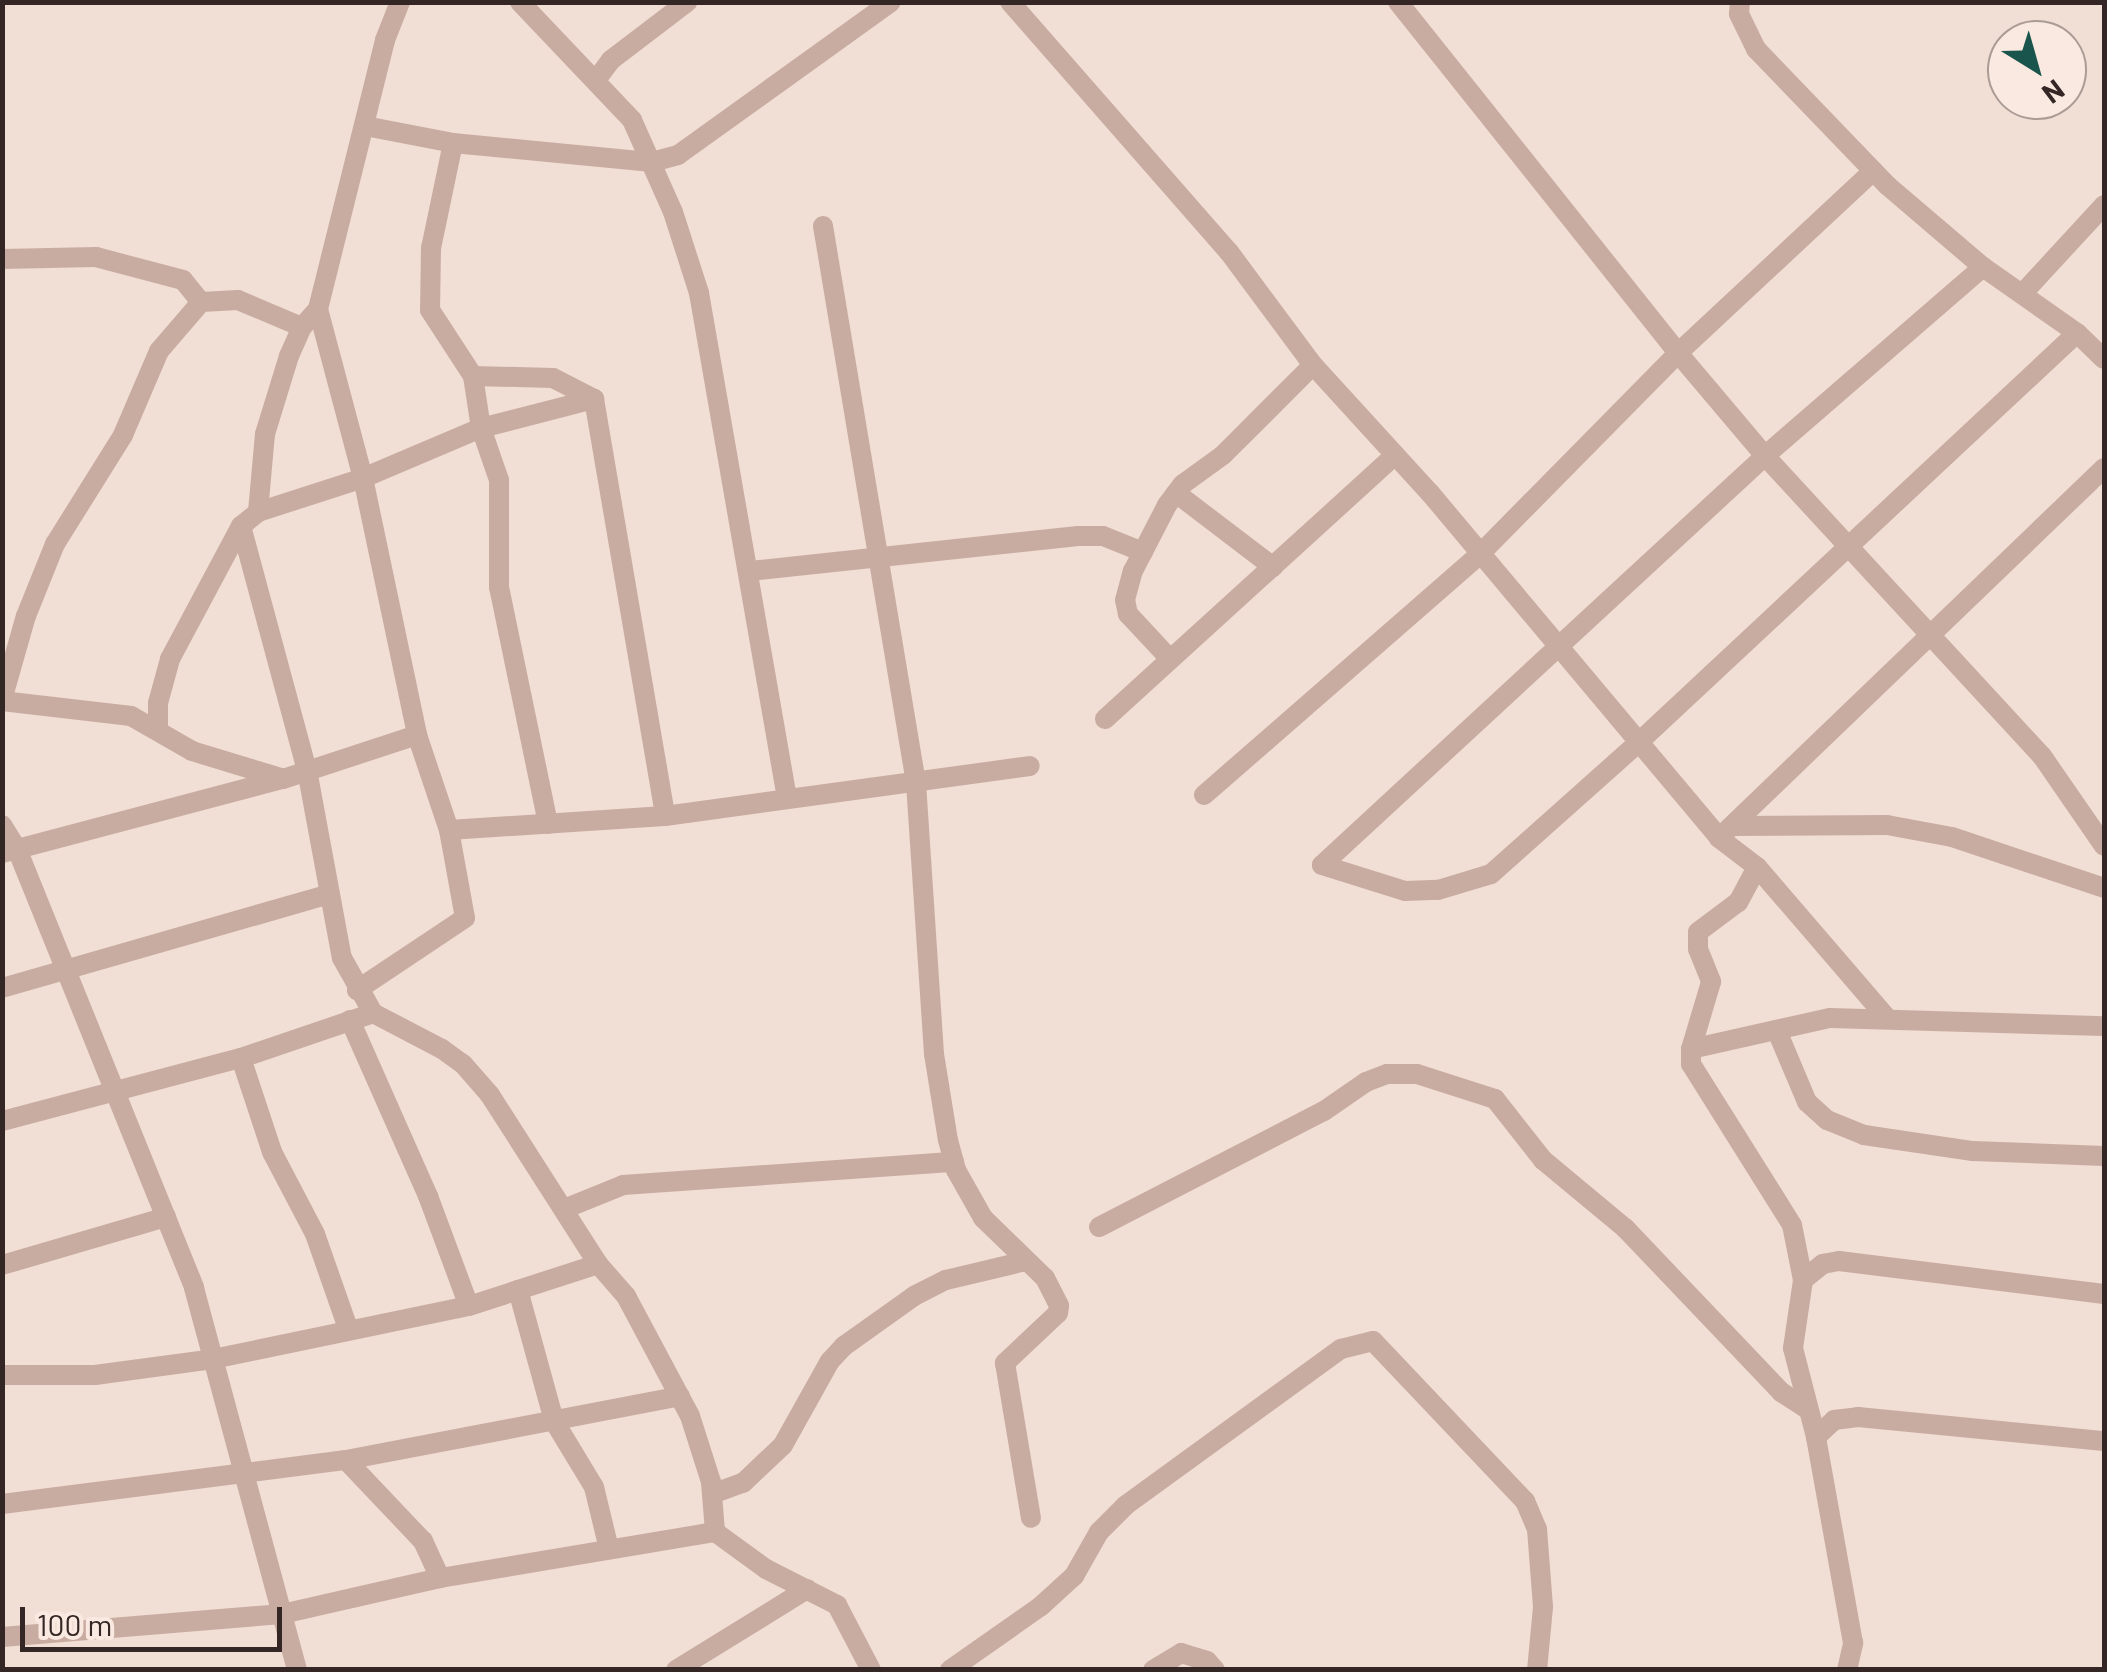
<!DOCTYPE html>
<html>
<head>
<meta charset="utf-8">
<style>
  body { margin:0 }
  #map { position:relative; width:2107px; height:1672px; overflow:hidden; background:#f1ded5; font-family:Barlow,sans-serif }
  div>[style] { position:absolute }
  .minor>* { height:20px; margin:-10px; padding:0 10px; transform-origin:10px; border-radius:10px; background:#c9aca1 }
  span { translate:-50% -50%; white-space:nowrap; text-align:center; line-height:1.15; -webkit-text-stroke:10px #f9e9e1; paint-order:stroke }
  .frame { position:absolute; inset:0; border:5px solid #332624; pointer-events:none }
  .north { position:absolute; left:1987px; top:20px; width:100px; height:100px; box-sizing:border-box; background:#f9e9e1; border:2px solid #aa9b95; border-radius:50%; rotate:143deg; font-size:28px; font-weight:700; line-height:40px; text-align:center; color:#332624 }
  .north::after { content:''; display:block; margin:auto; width:35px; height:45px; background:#19554d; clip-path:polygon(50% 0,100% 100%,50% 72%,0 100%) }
  .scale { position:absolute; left:20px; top:1607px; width:262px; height:45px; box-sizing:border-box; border:5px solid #332624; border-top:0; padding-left:12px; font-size:30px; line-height:35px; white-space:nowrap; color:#332624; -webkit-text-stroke:8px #f9e9e1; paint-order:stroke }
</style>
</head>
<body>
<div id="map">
  <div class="minor">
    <i style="left:520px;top:2px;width:163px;rotate:46.5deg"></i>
    <i style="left:632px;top:120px;width:101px;rotate:66deg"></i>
    <i style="left:673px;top:212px;width:85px;rotate:72.2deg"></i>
    <i style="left:699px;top:293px;width:513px;rotate:80.12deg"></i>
    <i style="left:1010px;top:2px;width:332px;rotate:48.8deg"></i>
    <i style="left:1229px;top:252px;width:141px;rotate:53.4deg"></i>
    <i style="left:1313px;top:365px;width:173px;rotate:47.6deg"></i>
    <i style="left:1430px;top:493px;width:450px;rotate:50deg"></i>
    <i style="left:1398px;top:2px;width:449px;rotate:51.4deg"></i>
    <i style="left:1678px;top:353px;width:135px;rotate:49.8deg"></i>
    <i style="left:1765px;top:456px;width:408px;rotate:47.3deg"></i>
    <i style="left:2042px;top:756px;width:109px;rotate:55.4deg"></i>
    <i style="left:1740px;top:2px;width:12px;rotate:95deg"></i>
    <i style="left:1739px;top:14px;width:39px;rotate:64deg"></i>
    <i style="left:1756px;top:49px;width:190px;rotate:46.1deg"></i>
    <i style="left:1888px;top:186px;width:125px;rotate:40.5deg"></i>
    <i style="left:1983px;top:267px;width:115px;rotate:35.1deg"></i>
    <i style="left:2077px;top:333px;width:37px;rotate:44deg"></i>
    <i style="left:596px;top:80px;width:25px;rotate:-53deg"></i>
    <i style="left:611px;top:60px;width:96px;rotate:-37.3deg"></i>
    <i style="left:365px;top:126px;width:90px;rotate:10.9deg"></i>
    <i style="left:453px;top:143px;width:200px;rotate:5.5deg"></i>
    <i style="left:652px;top:162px;width:27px;rotate:-15deg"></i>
    <i style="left:678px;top:155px;width:262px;rotate:-35.7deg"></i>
    <i style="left:453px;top:143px;width:107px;rotate:101.8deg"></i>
    <i style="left:431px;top:248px;width:62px;rotate:90.9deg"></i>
    <i style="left:430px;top:310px;width:79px;rotate:56.9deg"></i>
    <i style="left:473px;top:376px;width:53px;rotate:81.3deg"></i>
    <i style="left:481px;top:428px;width:55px;rotate:70.9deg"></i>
    <i style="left:499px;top:480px;width:107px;rotate:90deg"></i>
    <i style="left:499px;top:587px;width:242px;rotate:78.3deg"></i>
    <i style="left:823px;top:226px;width:565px;rotate:80.52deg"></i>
    <i style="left:916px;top:783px;width:272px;rotate:86.2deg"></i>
    <i style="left:934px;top:1054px;width:87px;rotate:80.8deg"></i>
    <i style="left:948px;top:1140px;width:31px;rotate:75deg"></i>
    <i style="left:956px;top:1170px;width:55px;rotate:60.6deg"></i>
    <i style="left:983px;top:1218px;width:86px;rotate:44.1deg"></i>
    <i style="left:1045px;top:1278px;width:31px;rotate:63deg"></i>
    <i style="left:1059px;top:1306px;width:7px;rotate:98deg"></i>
    <i style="left:1058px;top:1313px;width:73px;rotate:136.7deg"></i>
    <i style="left:1005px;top:1363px;width:157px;rotate:80.5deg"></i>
    <i style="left:2px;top:259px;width:94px;rotate:-1.2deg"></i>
    <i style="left:96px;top:257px;width:90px;rotate:14.8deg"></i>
    <i style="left:183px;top:280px;width:28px;rotate:51deg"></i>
    <i style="left:1983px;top:267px;width:289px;rotate:139.1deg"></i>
    <i style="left:1765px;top:456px;width:603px;rotate:137.29deg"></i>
    <i style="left:1322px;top:865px;width:87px;rotate:17.4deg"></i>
    <i style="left:1405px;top:891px;width:33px;rotate:-2deg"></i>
    <i style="left:1438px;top:890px;width:55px;rotate:-16.8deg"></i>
    <i style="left:1491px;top:874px;width:198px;rotate:-41.7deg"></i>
    <i style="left:1639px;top:742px;width:599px;rotate:-43.04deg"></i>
    <i style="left:2022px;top:294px;width:121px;rotate:-47.3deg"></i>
    <i style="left:318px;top:309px;width:175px;rotate:75.1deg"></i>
    <i style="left:363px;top:478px;width:263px;rotate:78.1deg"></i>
    <i style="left:417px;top:735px;width:100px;rotate:71.4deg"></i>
    <i style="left:449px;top:830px;width:89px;rotate:79.7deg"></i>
    <i style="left:465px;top:918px;width:130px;rotate:146.3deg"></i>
    <i style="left:473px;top:376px;width:80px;rotate:1.4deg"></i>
    <i style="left:553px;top:378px;width:46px;rotate:27.1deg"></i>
    <i style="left:594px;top:399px;width:423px;rotate:80.3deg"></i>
    <i style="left:1176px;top:493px;width:122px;rotate:37.3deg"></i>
    <i style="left:258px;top:512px;width:110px;rotate:-17.9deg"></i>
    <i style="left:363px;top:478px;width:128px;rotate:-23deg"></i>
    <i style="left:481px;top:428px;width:117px;rotate:-14.4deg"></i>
    <i style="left:241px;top:526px;width:253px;rotate:74.9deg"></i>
    <i style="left:307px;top:770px;width:191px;rotate:79.5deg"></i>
    <i style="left:342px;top:958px;width:63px;rotate:60.6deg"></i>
    <i style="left:373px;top:1013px;width:78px;rotate:27.6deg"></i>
    <i style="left:442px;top:1049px;width:26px;rotate:36deg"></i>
    <i style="left:463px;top:1064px;width:41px;rotate:48.9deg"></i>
    <i style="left:490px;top:1095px;width:201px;rotate:57.4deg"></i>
    <i style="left:598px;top:1264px;width:43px;rotate:48.8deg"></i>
    <i style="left:626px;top:1296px;width:136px;rotate:61.9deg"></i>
    <i style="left:690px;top:1416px;width:69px;rotate:72.3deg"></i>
    <i style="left:711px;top:1482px;width:50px;rotate:85.4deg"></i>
    <i style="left:750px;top:571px;width:330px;rotate:-6.1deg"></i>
    <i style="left:1078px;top:536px;width:25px"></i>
    <i style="left:1103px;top:536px;width:43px;rotate:21.8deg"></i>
    <i style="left:1170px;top:659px;width:62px;rotate:-133deg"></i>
    <i style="left:1128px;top:614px;width:14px;rotate:-102deg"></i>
    <i style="left:1125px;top:600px;width:30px;rotate:-75deg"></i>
    <i style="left:1133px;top:571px;width:74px;rotate:-62.7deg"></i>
    <i style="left:1167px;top:505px;width:26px;rotate:-53deg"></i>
    <i style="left:1183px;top:484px;width:49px;rotate:-35.9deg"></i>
    <i style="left:1223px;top:455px;width:127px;rotate:-45deg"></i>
    <i style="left:2px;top:700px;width:87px;rotate:-74.1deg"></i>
    <i style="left:26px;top:616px;width:78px;rotate:-68.1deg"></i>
    <i style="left:55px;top:544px;width:128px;rotate:-58deg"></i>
    <i style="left:123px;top:435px;width:91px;rotate:-66.8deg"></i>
    <i style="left:159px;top:351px;width:65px;rotate:-49.4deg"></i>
    <i style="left:201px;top:302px;width:37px;rotate:-3deg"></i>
    <i style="left:238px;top:300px;width:69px;rotate:22.9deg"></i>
    <i style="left:2px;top:701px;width:130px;rotate:6.6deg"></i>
    <i style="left:131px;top:716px;width:70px;rotate:29.8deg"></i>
    <i style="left:192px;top:751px;width:93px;rotate:16.9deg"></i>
    <i style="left:1105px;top:719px;width:392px;rotate:-42.3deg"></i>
    <i style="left:158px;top:729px;width:26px;rotate:-90deg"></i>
    <i style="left:158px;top:703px;width:46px;rotate:-74.7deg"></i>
    <i style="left:170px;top:659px;width:151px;rotate:-61.9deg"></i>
    <i style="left:241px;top:526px;width:22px;rotate:-39deg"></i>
    <i style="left:258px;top:512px;width:78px;rotate:-84.9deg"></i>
    <i style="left:265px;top:434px;width:82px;rotate:-72.9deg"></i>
    <i style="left:289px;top:356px;width:32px;rotate:-66deg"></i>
    <i style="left:302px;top:327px;width:24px;rotate:-48deg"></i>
    <i style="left:318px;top:309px;width:277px;rotate:-76deg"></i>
    <i style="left:385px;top:40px;width:41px;rotate:-68.5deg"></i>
    <i style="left:1204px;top:795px;width:366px;rotate:-41.1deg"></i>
    <i style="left:1480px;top:554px;width:282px;rotate:-45.4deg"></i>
    <i style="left:1678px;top:353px;width:267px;rotate:-43deg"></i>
    <i style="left:2px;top:825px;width:28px;rotate:58deg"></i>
    <i style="left:17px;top:849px;width:473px;rotate:68deg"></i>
    <i style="left:194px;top:1288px;width:396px;rotate:74.9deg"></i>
    <i style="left:1732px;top:826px;width:155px;rotate:-0.4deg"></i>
    <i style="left:1887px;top:825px;width:66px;rotate:10.5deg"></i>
    <i style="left:1952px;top:837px;width:160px;rotate:18.5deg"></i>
    <i style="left:449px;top:830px;width:216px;rotate:-3.7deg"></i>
    <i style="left:665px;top:816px;width:368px;rotate:-7.8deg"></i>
    <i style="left:2px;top:853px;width:291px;rotate:-14.8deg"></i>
    <i style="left:283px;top:779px;width:141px;rotate:-18.2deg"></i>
    <i style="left:1757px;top:867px;width:40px;rotate:118deg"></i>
    <i style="left:1738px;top:902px;width:50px;rotate:143.1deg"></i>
    <i style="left:1698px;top:932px;width:17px;rotate:90deg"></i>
    <i style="left:1698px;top:949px;width:35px;rotate:68deg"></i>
    <i style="left:1711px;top:982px;width:70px;rotate:106.6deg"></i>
    <i style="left:1691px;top:1049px;width:15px;rotate:90deg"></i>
    <i style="left:1691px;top:1064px;width:190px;rotate:57.9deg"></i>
    <i style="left:1792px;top:1225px;width:56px;rotate:78.7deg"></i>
    <i style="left:2px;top:988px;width:341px;rotate:-16deg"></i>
    <i style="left:1887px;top:1018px;width:199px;rotate:-130.7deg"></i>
    <i style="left:1757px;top:867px;width:48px;rotate:-142.7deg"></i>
    <i style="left:1719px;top:838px;width:534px;rotate:-43.86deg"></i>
    <i style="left:350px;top:1020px;width:193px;rotate:66.1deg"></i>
    <i style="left:428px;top:1196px;width:117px;rotate:69.6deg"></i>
    <i style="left:1777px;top:1031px;width:77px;rotate:67.1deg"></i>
    <i style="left:1807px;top:1102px;width:27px;rotate:42deg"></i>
    <i style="left:1827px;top:1120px;width:40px;rotate:22deg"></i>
    <i style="left:1864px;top:1135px;width:110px;rotate:8.4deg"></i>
    <i style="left:1973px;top:1151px;width:131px;rotate:2.2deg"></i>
    <i style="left:1691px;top:1049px;width:142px;rotate:-12.6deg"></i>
    <i style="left:1830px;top:1018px;width:274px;rotate:1.7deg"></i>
    <i style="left:241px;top:1058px;width:99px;rotate:71.7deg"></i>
    <i style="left:272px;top:1152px;width:93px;rotate:62.3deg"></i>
    <i style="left:315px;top:1234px;width:100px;rotate:70.7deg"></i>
    <i style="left:2px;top:1121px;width:247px;rotate:-14.8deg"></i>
    <i style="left:241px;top:1058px;width:139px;rotate:-18.8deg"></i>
    <i style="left:564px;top:1209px;width:64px;rotate:-22.1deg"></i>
    <i style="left:623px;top:1185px;width:332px;rotate:-4deg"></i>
    <i style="left:1099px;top:1227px;width:253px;rotate:-27.3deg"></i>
    <i style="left:1324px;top:1111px;width:51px;rotate:-34.6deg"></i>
    <i style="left:1366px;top:1082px;width:22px;rotate:-21deg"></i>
    <i style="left:1387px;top:1074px;width:30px"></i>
    <i style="left:1417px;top:1074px;width:82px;rotate:17.8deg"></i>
    <i style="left:1495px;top:1099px;width:78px;rotate:51.8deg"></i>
    <i style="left:1543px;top:1160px;width:107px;rotate:39.7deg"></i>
    <i style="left:1625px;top:1228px;width:226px;rotate:46.4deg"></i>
    <i style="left:1781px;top:1392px;width:31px;rotate:33deg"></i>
    <i style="left:2px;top:1265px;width:171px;rotate:-16.3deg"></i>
    <i style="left:518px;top:1290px;width:136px;rotate:74.6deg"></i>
    <i style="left:554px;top:1421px;width:77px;rotate:58.8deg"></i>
    <i style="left:594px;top:1487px;width:64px;rotate:76.4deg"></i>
    <i style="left:2px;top:1375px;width:93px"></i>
    <i style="left:95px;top:1375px;width:119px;rotate:-7.7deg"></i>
    <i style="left:213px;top:1359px;width:261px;rotate:-11.7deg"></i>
    <i style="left:469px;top:1306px;width:136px;rotate:-18deg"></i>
    <i style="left:1816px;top:1437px;width:25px;rotate:-43deg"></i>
    <i style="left:1834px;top:1420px;width:24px;rotate:-7deg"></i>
    <i style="left:1858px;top:1417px;width:247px;rotate:5.6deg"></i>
    <i style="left:346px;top:1460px;width:112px;rotate:46.5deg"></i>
    <i style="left:423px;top:1541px;width:41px;rotate:65.3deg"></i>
    <i style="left:712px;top:1494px;width:33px;rotate:-20deg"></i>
    <i style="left:743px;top:1483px;width:55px;rotate:-43.5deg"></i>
    <i style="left:783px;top:1445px;width:96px;rotate:-60.8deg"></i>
    <i style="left:830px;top:1361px;width:21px;rotate:-47deg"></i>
    <i style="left:844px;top:1346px;width:86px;rotate:-35.5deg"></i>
    <i style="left:914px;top:1296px;width:36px;rotate:-27deg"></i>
    <i style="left:946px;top:1280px;width:82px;rotate:-13.4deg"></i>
    <i style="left:2px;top:1504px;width:347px;rotate:-7.3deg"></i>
    <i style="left:346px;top:1460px;width:340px;rotate:-10.8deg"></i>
    <i style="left:2px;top:1637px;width:281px;rotate:-4.7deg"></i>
    <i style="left:282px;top:1614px;width:162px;rotate:-12.8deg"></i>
    <i style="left:440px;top:1578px;width:279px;rotate:-9.5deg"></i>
    <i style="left:715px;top:1532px;width:63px;rotate:36deg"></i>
    <i style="left:766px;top:1569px;width:80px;rotate:26.9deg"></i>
    <i style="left:837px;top:1605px;width:73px;rotate:62.4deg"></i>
    <i style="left:676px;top:1670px;width:154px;rotate:-31.7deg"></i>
    <i style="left:950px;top:1670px;width:111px;rotate:-35.1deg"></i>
    <i style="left:1041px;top:1606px;width:45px;rotate:-42.3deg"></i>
    <i style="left:1074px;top:1576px;width:51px;rotate:-60.4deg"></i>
    <i style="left:1099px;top:1532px;width:38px;rotate:-45deg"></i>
    <i style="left:1126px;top:1505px;width:266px;rotate:-36deg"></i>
    <i style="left:1341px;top:1349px;width:33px;rotate:-14deg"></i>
    <i style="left:1373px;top:1341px;width:221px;rotate:46.5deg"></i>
    <i style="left:1525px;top:1501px;width:30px;rotate:67deg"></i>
    <i style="left:1537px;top:1529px;width:78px;rotate:85.6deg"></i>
    <i style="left:1543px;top:1607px;width:63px;rotate:95.4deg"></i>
    <i style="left:1153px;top:1670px;width:33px;rotate:-31deg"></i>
    <i style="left:1181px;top:1653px;width:27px;rotate:17deg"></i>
    <i style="left:1207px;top:1661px;width:12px;rotate:48deg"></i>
    <i style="left:1847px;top:1670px;width:28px;rotate:-77deg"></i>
    <i style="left:1853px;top:1643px;width:209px;rotate:-100.2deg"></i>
    <i style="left:1816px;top:1437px;width:92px;rotate:-104.5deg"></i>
    <i style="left:1793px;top:1348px;width:69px;rotate:-81.6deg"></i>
    <i style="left:1803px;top:1280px;width:26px;rotate:-39deg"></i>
    <i style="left:1823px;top:1264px;width:16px;rotate:-11deg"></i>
    <i style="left:1839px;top:1261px;width:267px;rotate:7.1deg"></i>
  </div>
  <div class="frame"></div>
  <div class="north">N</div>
  <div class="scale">100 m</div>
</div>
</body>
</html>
